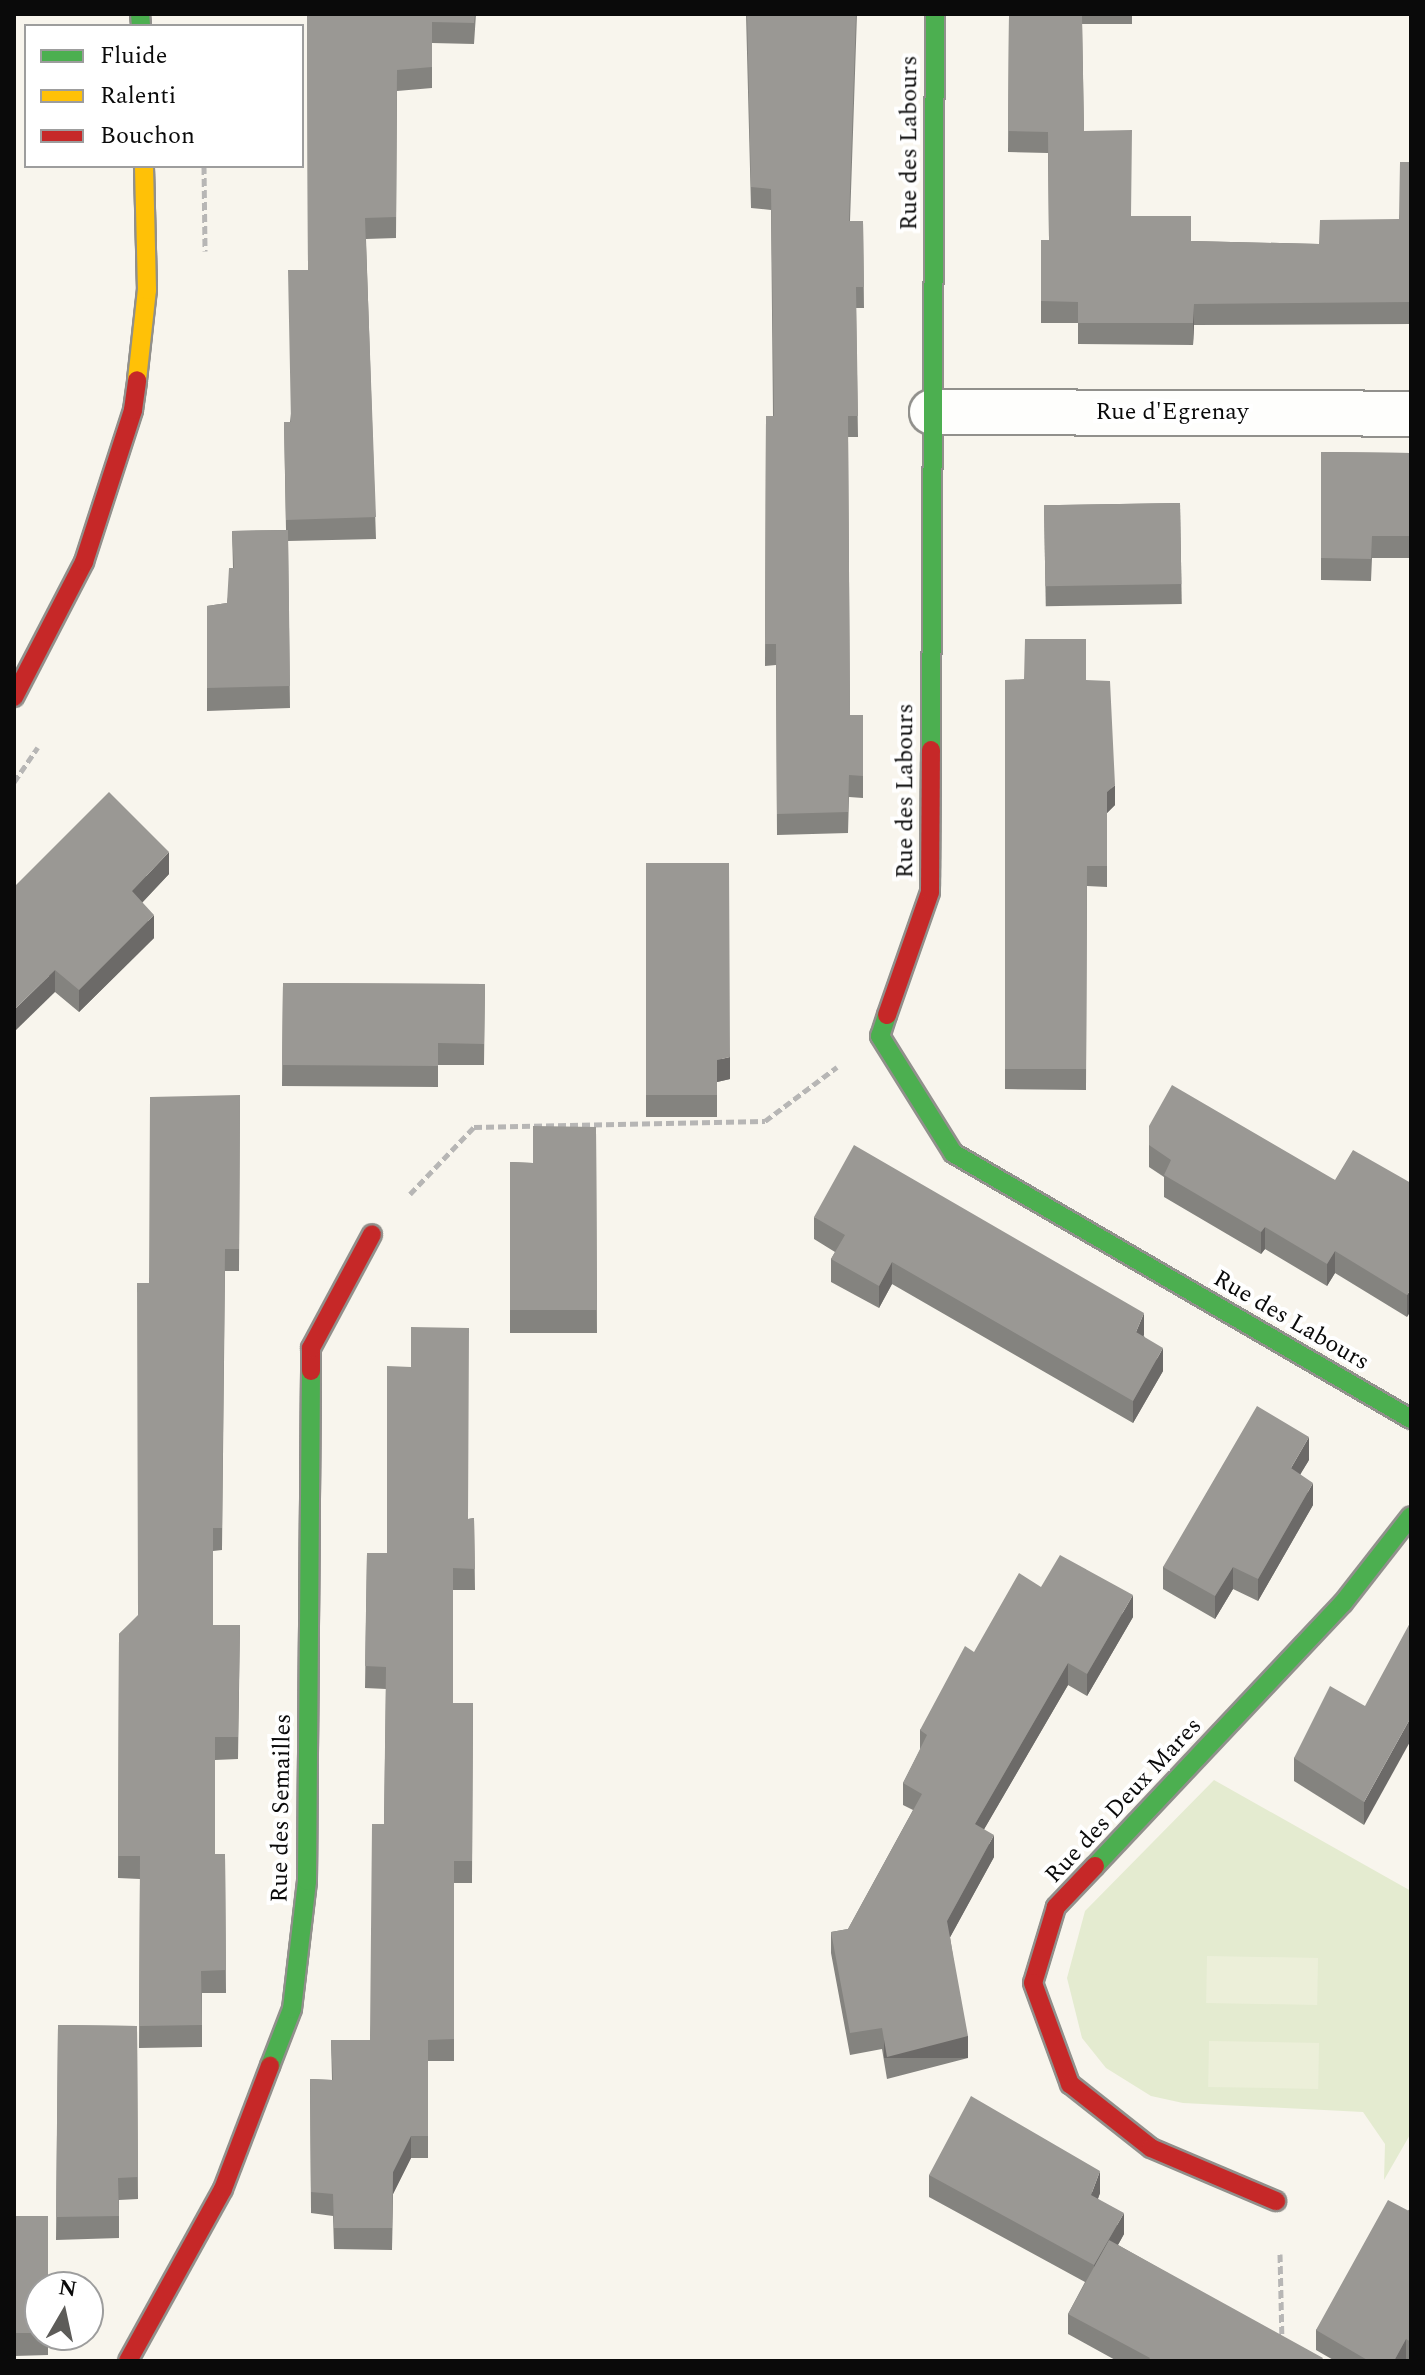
<!DOCTYPE html>
<html>
<head>
<meta charset="utf-8">
<style>
  body { margin:0 }
  #map { position:relative; width:1425px; height:2375px; overflow:hidden; background:#f8f5ed; font-family:Spectral,serif }
  div>[style] { position:absolute }
  .green>* { inset:0; background:#e4ebd0 }
  .pitch>* { inset:0; background:#ecefd9; transform-origin:0 0 }
  .path>* { height:5px; margin-top:-2.5px; transform-origin:0; background:repeating-linear-gradient(90deg,#b7b6b5 0 8px,transparent 0 12px) }
  .roads { filter:drop-shadow(2px 0 #91908c) drop-shadow(-2px 0 #91908c) drop-shadow(0 2px #91908c) drop-shadow(0 -2px #91908c) }
  .street>* { height:44px; margin:-22px; padding:0 22px; transform-origin:22px; border-radius:22px; background:#fefefc }
  .fast>* { height:18px; margin:-9px; padding:0 9px; transform-origin:9px; border-radius:9px; background:#4caf50 }
  .slow>* { height:18px; margin:-9px; padding:0 9px; transform-origin:9px; border-radius:9px; background:#ffc107 }
  .jam>* { height:18px; margin:-9px; padding:0 9px; transform-origin:9px; border-radius:9px; background:#c62828 }
  .wall>* { inset:0; background:#84837f; transform-origin:0 0 }
  .shaded-wall>* { inset:0; background:#6c6a68; transform-origin:0 0 }
  .building>* { inset:0; background:#9a9894; transform-origin:0 0 }
  span { translate:-50% -50%; white-space:nowrap; text-align:center; line-height:1.15; -webkit-text-stroke:8px #fff; paint-order:stroke }
  .street-label { font-size:24px; color:#0a0a0a }
  .frame { position:absolute; inset:0; border:16px solid #0a0a0a; pointer-events:none }
  .legend { position:absolute; left:24px; top:24px; width:280px; height:144px; box-sizing:border-box; background:#fff; border:2px solid #9d9d9d; margin:0; padding:10px 14px; list-style:none; font-size:24px; color:#0a0a0a }
  .legend li { display:flex; align-items:center; gap:16px; height:40px }
  .legend b { width:40px; border:2px solid #9d9d9d }
  .north { position:absolute; left:24px; top:2271px; width:80px; height:80px; box-sizing:border-box; background:#fff; border:2px solid #9d9d9d; border-radius:50%; rotate:9deg; font-size:22px; font-weight:700; line-height:32px; text-align:center; color:#0a0a0a }
  .north::after { content:''; display:block; margin:auto; width:28px; height:36px; background:#5d5c59; clip-path:polygon(50% 0,100% 100%,50% 72%,0 100%) }
</style>
</head>
<body>
<div id="map">
  <div class="green">
    <i style="clip-path:polygon(1214px 1780px,1411px 1891px,1411px 2133px,1384px 2180px,1385px 2144px,1363px 2112px,1183px 2103px,1151px 2096px,1106px 2068px,1082px 2038px,1067px 1978px,1085px 1911px)"></i>
  </div>
  <div class="pitch">
    <i style="left:1207px;top:1956px;width:111px;height:47px;rotate:1deg"></i>
    <i style="left:1209px;top:2041px;width:110px;height:46px;rotate:1deg"></i>
  </div>
  <div class="path">
    <i style="left:204px;top:166px;width:85px;rotate:89.3deg"></i>
    <i style="left:14px;top:782px;width:42px;rotate:-55.6deg"></i>
    <i style="left:410px;top:1194px;width:93px;rotate:-46.3deg"></i>
    <i style="left:474px;top:1127px;width:291px;rotate:-1.2deg"></i>
    <i style="left:765px;top:1121px;width:90px;rotate:-36.9deg"></i>
    <i style="left:1280px;top:2254px;width:88px;rotate:88.7deg"></i>
  </div>
  <div class="roads">
    <div class="street">
      <i style="left:932px;top:412px;width:479px;rotate:0.2deg"></i>
    </div>
    <div class="fast">
      <i style="left:140px;top:14px;width:12px;rotate:85deg"></i>
      <i style="left:931px;top:750px;width:736px;rotate:-89.69deg"></i>
      <i style="left:887px;top:1015px;width:22px;rotate:108deg"></i>
      <i style="left:880px;top:1036px;width:138px;rotate:58deg"></i>
      <i style="left:953px;top:1153px;width:530px;rotate:30.15deg"></i>
      <i style="left:1095px;top:1866px;width:361px;rotate:-46.7deg"></i>
      <i style="left:1343px;top:1603px;width:110px;rotate:-52deg"></i>
      <i style="left:270px;top:2066px;width:61px;rotate:-68.9deg"></i>
      <i style="left:292px;top:2009px;width:129px;rotate:-83.3deg"></i>
      <i style="left:307px;top:1881px;width:510px;rotate:-89.55deg"></i>
    </div>
    <div class="slow">
      <i style="left:137px;top:380px;width:91px;rotate:-83.7deg"></i>
      <i style="left:147px;top:290px;width:124px;rotate:-91.4deg"></i>
    </div>
    <div class="jam">
      <i style="left:14px;top:697px;width:152px;rotate:-62.6deg"></i>
      <i style="left:84px;top:562px;width:160px;rotate:-72.1deg"></i>
      <i style="left:133px;top:410px;width:30px;rotate:-82deg"></i>
      <i style="left:887px;top:1015px;width:130px;rotate:-70.7deg"></i>
      <i style="left:930px;top:892px;width:142px;rotate:-89.6deg"></i>
      <i style="left:311px;top:1371px;width:23px;rotate:-90deg"></i>
      <i style="left:311px;top:1348px;width:129px;rotate:-61.8deg"></i>
      <i style="left:1095px;top:1866px;width:57px;rotate:133.6deg"></i>
      <i style="left:1056px;top:1907px;width:79px;rotate:106.8deg"></i>
      <i style="left:1033px;top:1983px;width:108px;rotate:69.9deg"></i>
      <i style="left:1070px;top:2084px;width:103px;rotate:38.3deg"></i>
      <i style="left:1151px;top:2148px;width:136px;rotate:23deg"></i>
      <i style="left:128px;top:2361px;width:196px;rotate:-61.1deg"></i>
      <i style="left:223px;top:2189px;width:132px;rotate:-69.1deg"></i>
    </div>
  </div>
  <div class="wall">
    <i style="clip-path:polygon(307px 14px,476px 14px,474px 44px,432px 43px,432px 88px,397px 91px,396px 238px,366px 239px,376px 539px,288px 541px,290px 708px,207px 711px,207px 606px,227px 603px,233px 568px,232px 531px,286px 530px,284px 422px,290px 422px,308px 270px)"></i>
    <i style="clip-path:polygon(746px 14px,857px 14px,850px 221px,863px 221px,864px 308px,856px 308px,858px 437px,848px 437px,850px 715px,863px 715px,863px 798px,849px 797px,848px 833px,777px 835px,776px 665px,765px 666px,766px 416px,773px 416px,771px 210px,751px 208px)"></i>
    <i style="clip-path:polygon(1009px 14px,1132px 14px,1132px 24px,1082px 24px,1084px 131px,1131px 216px,1191px 241px,1319px 244px,1399px 219px,1411px 162px,1411px 324px,1194px 325px,1193px 345px,1078px 344px,1078px 323px,1041px 323px,1041px 240px,1049px 240px,1048px 153px,1008px 152px)"></i>
    <i style="clip-path:polygon(1321px 452px,1411px 453px,1411px 558px,1372px 558px,1371px 581px,1321px 580px)"></i>
    <i style="left:1180px;top:503px;width:101px;height:136px;rotate:89deg"></i>
    <i style="clip-path:polygon(1005px 680px,1086px 680px,1115px 805px,1107px 813px,1107px 887px,1087px 886px,1086px 1090px,1005px 1089px)"></i>
    <i style="clip-path:polygon(646px 863px,730px 1079px,717px 1082px,717px 1117px,646px 1117px)"></i>
    <i style="clip-path:polygon(169px 874px,142px 903px,154px 938px,79px 1012px,55px 992px,14px 887px)"></i>
    <i style="clip-path:polygon(283px 983px,485px 984px,484px 1065px,438px 1065px,438px 1087px,282px 1086px)"></i>
    <i style="clip-path:polygon(240px 1095px,239px 1271px,225px 1271px,222px 1550px,213px 1551px,213px 1625px,240px 1625px,238px 1759px,215px 1760px,215px 1854px,225px 1854px,226px 1993px,202px 1993px,202px 2047px,139px 2048px,140px 1879px,118px 1878px,119px 1634px,138px 1616px,149px 1283px)"></i>
    <i style="clip-path:polygon(1149px 1126px,1335px 1180px,1411px 1183px,1407px 1317px,1335px 1273px,1327px 1286px,1265px 1249px,1261px 1254px,1164px 1197px,1164px 1177px,1149px 1167px)"></i>
    <i style="clip-path:polygon(596px 1127px,597px 1333px,510px 1333px,510px 1162px,533px 1163px)"></i>
    <i style="clip-path:polygon(814px 1217px,1144px 1336px,1163px 1371px,1133px 1423px,892px 1284px,879px 1308px,831px 1282px,831px 1259px,835px 1252px,814px 1239px)"></i>
    <i style="clip-path:polygon(1309px 1460px,1300px 1474px,1313px 1505px,1258px 1601px,1233px 1589px,1215px 1619px,1163px 1589px,1163px 1567px)"></i>
    <i style="clip-path:polygon(474px 1518px,475px 1590px,453px 1590px,453px 1703px,473px 1703px,472px 1883px,454px 1883px,454px 2061px,428px 2061px,428px 2158px,411px 2158px,393px 2194px,392px 2250px,334px 2249px,333px 2216px,311px 2213px,310px 2079px,332px 2080px,331px 2040px,370px 2040px,384px 1824px,386px 1689px,365px 1688px,367px 1553px,387px 1553px,468px 1519px)"></i>
    <i style="clip-path:polygon(1041px 1587px,1133px 1617px,1087px 1696px,1068px 1685px,984px 1829px,994px 1857px,950px 1937px,968px 2058px,887px 2079px,882px 2049px,850px 2055px,831px 1953px,831px 1932px,848px 1929px,913px 1810px,903px 1805px,903px 1783px,920px 1750px,920px 1730px)"></i>
    <i style="clip-path:polygon(1365px 1706px,1364px 1825px,1294px 1781px,1294px 1758px)"></i>
    <i style="clip-path:polygon(58px 2025px,137px 2026px,138px 2199px,119px 2200px,119px 2238px,56px 2240px)"></i>
    <i style="clip-path:polygon(929px 2175px,1100px 2193px,1098px 2199px,1124px 2234px,1118px 2245px,1323px 2361px,1117px 2361px,1068px 2334px,1068px 2314px,1085px 2282px,929px 2197px)"></i>
    <i style="clip-path:polygon(1411px 2207px,1411px 2361px,1406px 2359px,1405px 2361px,1335px 2361px,1316px 2350px,1316px 2330px)"></i>
    <i style="clip-path:polygon(14px 2216px,40px 2287px,40px 2335px,48px 2335px,48px 2355px,14px 2356px)"></i>
  </div>
  <div class="shaded-wall">
    <i style="clip-path:polygon(1194px 304px,1194px 325px,1193px 345px,1193px 323px)"></i>
    <i style="clip-path:polygon(1115px 785px,1115px 805px,1107px 813px,1107px 792px)"></i>
    <i style="clip-path:polygon(169px 852px,169px 874px,132px 913px,132px 891px)"></i>
    <i style="clip-path:polygon(154px 915px,154px 938px,79px 1012px,79px 990px)"></i>
    <i style="clip-path:polygon(55px 970px,55px 992px,14px 1032px,14px 1010px)"></i>
    <i style="clip-path:polygon(730px 1057px,730px 1079px,717px 1082px,717px 1117px,717px 1060px)"></i>
    <i style="clip-path:polygon(1265px 1227px,1265px 1249px,1261px 1254px,1261px 1232px)"></i>
    <i style="clip-path:polygon(1335px 1251px,1335px 1273px,1327px 1286px,1327px 1264px)"></i>
    <i style="clip-path:polygon(892px 1262px,892px 1284px,879px 1308px,879px 1286px)"></i>
    <i style="clip-path:polygon(1411px 1289px,1411px 1311px,1407px 1317px,1407px 1295px)"></i>
    <i style="clip-path:polygon(1144px 1313px,1144px 1335px,1136px 1354px,1136px 1332px)"></i>
    <i style="clip-path:polygon(1163px 1348px,1163px 1371px,1133px 1423px,1133px 1401px)"></i>
    <i style="clip-path:polygon(1309px 1437px,1309px 1460px,1291px 1490px,1291px 1468px)"></i>
    <i style="clip-path:polygon(1313px 1483px,1313px 1505px,1258px 1601px,1258px 1579px)"></i>
    <i style="clip-path:polygon(1233px 1567px,1233px 1589px,1215px 1619px,1215px 1596px)"></i>
    <i style="clip-path:polygon(1133px 1595px,1133px 1617px,1087px 1696px,1087px 1674px)"></i>
    <i style="clip-path:polygon(1068px 1663px,1068px 1685px,975px 1845px,975px 1824px)"></i>
    <i style="clip-path:polygon(1411px 1717px,1411px 1740px,1364px 1825px,1364px 1802px)"></i>
    <i style="clip-path:polygon(994px 1835px,994px 1857px,947px 1943px,947px 1921px)"></i>
    <i style="left:968px;top:2036px;width:22px;height:84px;rotate:90deg"></i>
    <i style="clip-path:polygon(411px 2136px,411px 2158px,393px 2194px,392px 2250px,393px 2172px)"></i>
    <i style="clip-path:polygon(1100px 2171px,1100px 2193px,1091px 2216px,1091px 2195px)"></i>
    <i style="clip-path:polygon(1124px 2213px,1124px 2234px,1094px 2287px,1094px 2265px)"></i>
    <i style="clip-path:polygon(1406px 2339px,1406px 2359px,1405px 2361px,1394px 2361px)"></i>
  </div>
  <div class="building">
    <i style="clip-path:polygon(307px 14px,475px 14px,474px 23px,432px 22px,432px 67px,397px 70px,396px 217px,365px 218px,376px 517px,286px 520px,284px 422px,291px 422px,288px 270px,308px 270px)"></i>
    <i style="clip-path:polygon(747px 14px,856px 14px,849px 221px,863px 221px,864px 287px,856px 287px,858px 416px,848px 416px,850px 715px,863px 715px,863px 776px,849px 775px,848px 812px,777px 814px,776px 644px,765px 644px,766px 416px,774px 416px,771px 189px,751px 187px)"></i>
    <i style="clip-path:polygon(1009px 14px,1082px 14px,1084px 131px,1132px 130px,1131px 216px,1191px 216px,1191px 241px,1319px 244px,1320px 220px,1399px 219px,1400px 162px,1411px 162px,1411px 302px,1194px 304px,1193px 323px,1078px 323px,1078px 302px,1041px 301px,1041px 240px,1049px 240px,1048px 132px,1008px 131px)"></i>
    <i style="clip-path:polygon(1321px 452px,1411px 453px,1411px 536px,1372px 536px,1371px 559px,1321px 558px)"></i>
    <i style="left:1180px;top:503px;width:81px;height:136px;rotate:89deg"></i>
    <i style="clip-path:polygon(288px 530px,290px 686px,207px 688px,207px 606px,227px 603px,229px 568px,234px 568px,232px 531px)"></i>
    <i style="clip-path:polygon(1025px 639px,1086px 639px,1086px 680px,1110px 681px,1115px 785px,1107px 792px,1107px 866px,1087px 866px,1086px 1069px,1005px 1069px,1005px 680px,1024px 679px)"></i>
    <i style="clip-path:polygon(109px 792px,169px 852px,132px 891px,154px 915px,79px 990px,55px 970px,14px 1010px,14px 887px)"></i>
    <i style="clip-path:polygon(646px 863px,729px 863px,730px 1057px,717px 1060px,717px 1095px,646px 1095px)"></i>
    <i style="clip-path:polygon(283px 983px,485px 984px,484px 1044px,438px 1043px,438px 1066px,282px 1065px)"></i>
    <i style="clip-path:polygon(1172px 1085px,1335px 1180px,1353px 1150px,1411px 1183px,1411px 1289px,1407px 1295px,1335px 1251px,1327px 1264px,1265px 1227px,1261px 1232px,1164px 1175px,1171px 1160px,1149px 1145px,1149px 1126px)"></i>
    <i style="clip-path:polygon(240px 1095px,239px 1249px,225px 1249px,222px 1528px,213px 1528px,213px 1625px,240px 1625px,238px 1737px,215px 1737px,215px 1854px,225px 1854px,226px 1970px,201px 1971px,202px 2025px,139px 2026px,140px 1856px,118px 1856px,119px 1634px,138px 1615px,137px 1283px,149px 1283px,150px 1097px)"></i>
    <i style="clip-path:polygon(533px 1126px,596px 1127px,597px 1310px,510px 1310px,510px 1162px,533px 1163px)"></i>
    <i style="clip-path:polygon(854px 1145px,1144px 1313px,1136px 1332px,1163px 1348px,1133px 1401px,892px 1262px,879px 1286px,831px 1259px,845px 1235px,814px 1217px)"></i>
    <i style="clip-path:polygon(411px 1327px,469px 1328px,468px 1519px,474px 1518px,475px 1569px,453px 1568px,453px 1703px,473px 1703px,472px 1861px,454px 1861px,454px 2039px,428px 2040px,428px 2136px,411px 2136px,393px 2172px,392px 2228px,334px 2228px,333px 2194px,311px 2192px,310px 2079px,333px 2080px,331px 2040px,370px 2040px,372px 1824px,384px 1824px,386px 1667px,365px 1666px,367px 1553px,387px 1553px,387px 1366px,411px 1367px)"></i>
    <i style="clip-path:polygon(1257px 1406px,1309px 1437px,1291px 1468px,1313px 1483px,1258px 1579px,1233px 1567px,1215px 1596px,1163px 1567px)"></i>
    <i style="clip-path:polygon(1060px 1555px,1133px 1595px,1087px 1674px,1068px 1663px,975px 1824px,994px 1835px,947px 1921px,968px 2036px,887px 2057px,882px 2028px,850px 2033px,831px 1932px,848px 1929px,922px 1794px,903px 1783px,927px 1735px,920px 1730px,965px 1646px,974px 1652px,1019px 1573px,1041px 1587px)"></i>
    <i style="clip-path:polygon(1411px 1621px,1411px 1717px,1364px 1802px,1294px 1758px,1330px 1686px,1365px 1706px)"></i>
    <i style="clip-path:polygon(58px 2025px,137px 2026px,138px 2177px,118px 2178px,119px 2216px,56px 2217px)"></i>
    <i style="clip-path:polygon(971px 2096px,1100px 2171px,1091px 2195px,1124px 2213px,1094px 2265px,929px 2175px)"></i>
    <i style="clip-path:polygon(1388px 2200px,1409px 2211px,1411px 2207px,1411px 2342px,1406px 2339px,1394px 2361px,1369px 2361px,1316px 2330px)"></i>
    <i style="clip-path:polygon(14px 2216px,48px 2216px,48px 2287px,40px 2287px,40px 2333px,14px 2333px)"></i>
    <i style="clip-path:polygon(1109px 2240px,1323px 2358px,1321px 2361px,1148px 2361px,1150px 2358px,1068px 2314px)"></i>
  </div>
  <div class="street-label">
    <span style="left:910px;top:143px;rotate:-90deg">Rue des Labours</span>
    <span style="left:1172px;top:413px">Rue d'Egrenay</span>
    <span style="left:906px;top:791px;rotate:-90deg">Rue des Labours</span>
    <span style="left:1291px;top:1321px;rotate:30deg">Rue des Labours</span>
    <span style="left:1124px;top:1801px;rotate:-47deg">Rue des Deux Mares</span>
    <span style="left:282px;top:1808px;rotate:-89deg">Rue des Semailles</span>
  </div>
  <div class="frame"></div>
  <ul class="legend">
  <li><b style="height:10px;background:#4caf50"></b>Fluide</li>
  <li><b style="height:10px;background:#ffc107"></b>Ralenti</li>
  <li><b style="height:10px;background:#c62828"></b>Bouchon</li>
  </ul>
  <div class="north">N</div>
</div>
</body>
</html>
